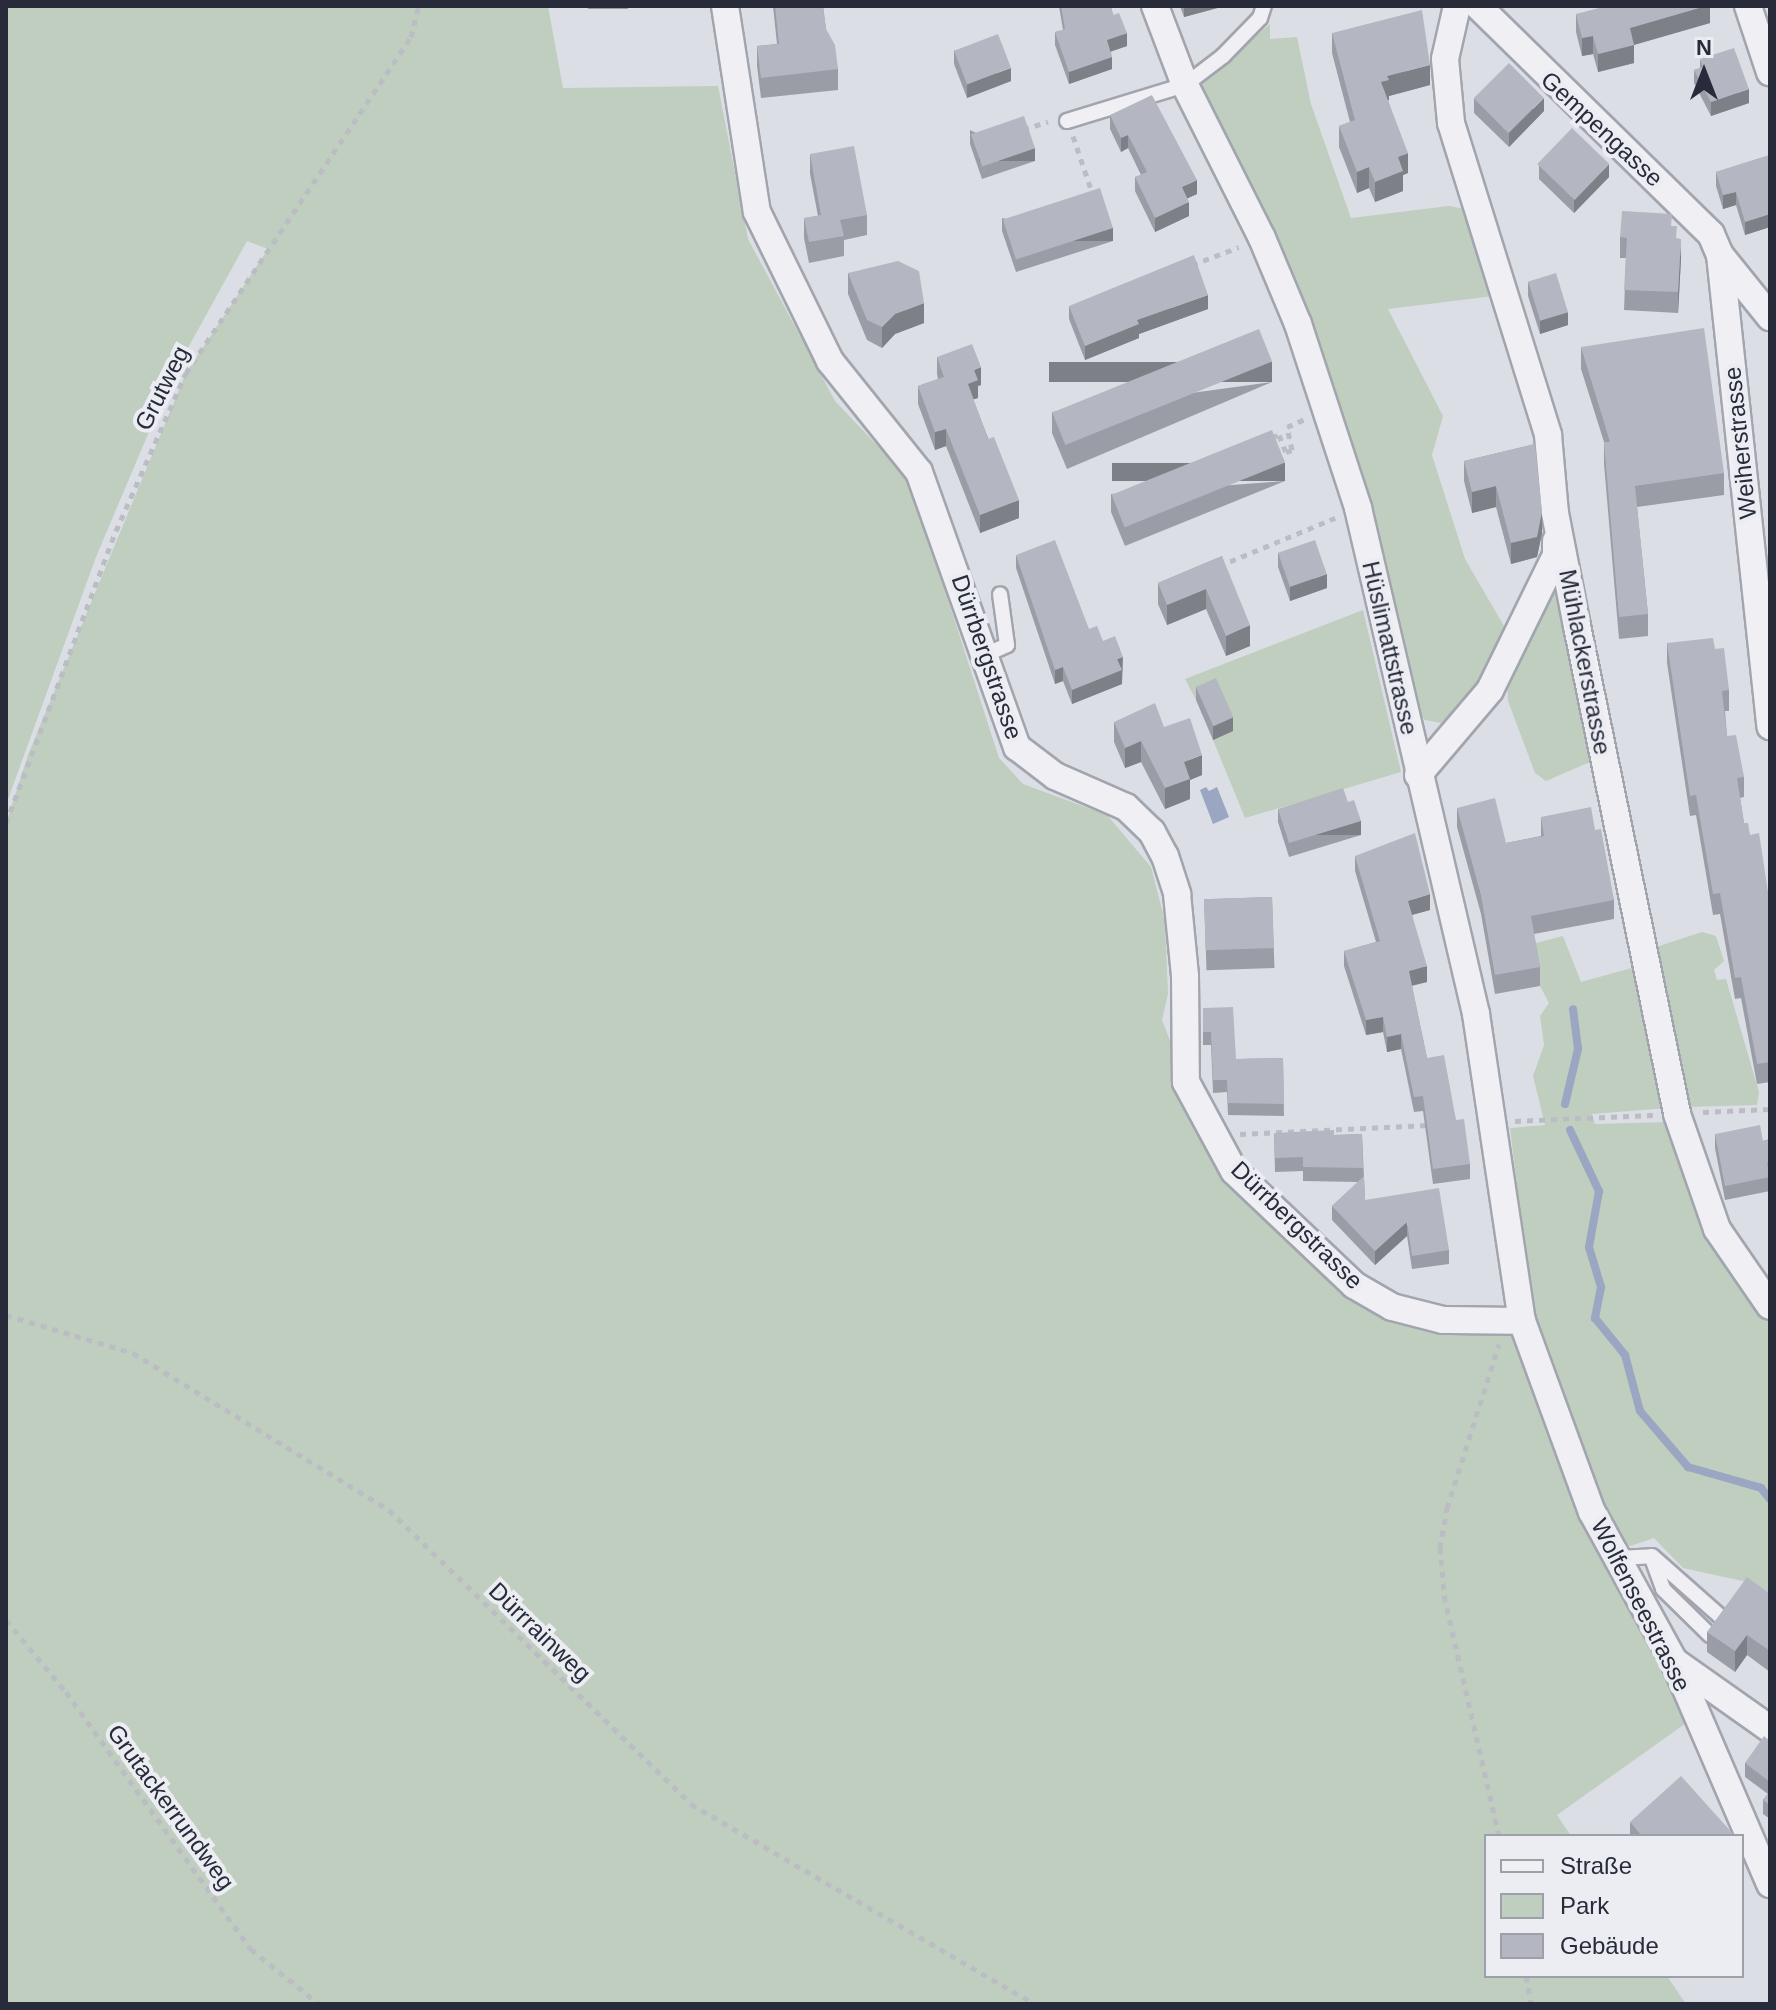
<!DOCTYPE html>
<html>
<head>
<meta charset="utf-8">
<style>
  body { margin:0 }
  #map { position:relative; width:1776px; height:2010px; overflow:hidden; background:#dcdee5; font-family:Arial,sans-serif }
  div>[style] { position:absolute }
  .green>* { inset:0; background:#bfcebe }
  .water>* { inset:0; background:#9aa6c2 }
  .stream>* { height:8px; margin:-4px; padding:0 4px; transform-origin:4px; border-radius:4px; background:#9aa6c2 }
  .path>* { height:5px; margin-top:-2.5px; transform-origin:0; background:repeating-linear-gradient(90deg,#bbbcc4 0 6px,transparent 0 12px) }
  .roads { filter:drop-shadow(2px 0 #a2a5ae) drop-shadow(-2px 0 #a2a5ae) drop-shadow(0 2px #a2a5ae) drop-shadow(0 -2px #a2a5ae) }
  .service>* { height:14px; margin:-7px; padding:0 7px; transform-origin:7px; border-radius:7px; background:#efeff4 }
  .minor>* { height:26px; margin:-13px; padding:0 13px; transform-origin:13px; border-radius:13px; background:#efeff4 }
  .wall>* { inset:0; background:#9b9da6; transform-origin:0 0 }
  .shaded-wall>* { inset:0; background:#7e8087; transform-origin:0 0 }
  .building>* { inset:0; background:#b4b7c1; transform-origin:0 0 }
  span { translate:-50% -50%; white-space:nowrap; text-align:center; line-height:1.15; -webkit-text-stroke:8px #ebedf3; paint-order:stroke }
  .street-label { font-size:24px; color:#282b3a }
  .frame { position:absolute; inset:0; border:8px solid #282b3a; pointer-events:none }
  .legend { position:absolute; left:1484px; top:1834px; width:260px; height:144px; box-sizing:border-box; background:#ebedf3; border:2px solid #9d9fa9; margin:0; padding:10px 14px; list-style:none; font-size:24px; color:#282b3a }
  .legend li { display:flex; align-items:center; gap:16px; height:40px }
  .legend b { width:40px; border:2px solid #9d9fa9 }
  .north { position:absolute; left:1664px; top:32px; width:80px; height:80px; -webkit-text-stroke:6px #ebedf3; paint-order:stroke; rotate:0deg; font-size:22px; font-weight:700; line-height:32px; text-align:center; color:#282b3a }
  .north::after { content:''; display:block; margin:auto; width:28px; height:36px; background:#282b3a; clip-path:polygon(50% 0,100% 100%,50% 72%,0 100%) }
</style>
</head>
<body>
<div id="map">
  <div class="green">
    <i style="clip-path:polygon(6px 6px,548px 6px,563px 88px,718px 86px,748px 239px,835px 401px,909px 479px,999px 758px,1023px 784px,1107px 815px,1151px 867px,1165px 921px,1168px 994px,1162px 1020px,1186px 1082px,1234px 1171px,1392px 1307px,1522px 1321px,1592px 1512px,1696px 1716px,1557px 1815px,1571px 1836px,1486px 1836px,1486px 1976px,1667px 1976px,1686px 2004px,6px 2004px,6px 823px,28px 755px,186px 373px,268px 249px,247px 241px,173px 375px,96px 557px,6px 805px)"></i>
    <i style="clip-path:polygon(1270px 24px,1270px 39px,1297px 37px,1311px 104px,1351px 218px,1449px 206px,1465px 209px,1494px 296px,1388px 309px,1443px 416px,1432px 455px,1465px 559px,1504px 626px,1487px 677px,1456px 718px,1441px 723px,1425px 720px,1416px 710px,1355px 454px,1325px 359px,1200px 83px)"></i>
    <i style="clip-path:polygon(1557px 592px,1565px 598px,1597px 759px,1546px 781px,1535px 773px,1508px 701px,1507px 676px,1546px 599px)"></i>
    <i style="clip-path:polygon(1363px 610px,1401px 772px,1245px 818px,1213px 740px,1232px 731px,1216px 692px,1196px 700px,1185px 679px)"></i>
    <i style="clip-path:polygon(1702px 932px,1716px 936px,1724px 961px,1714px 970px,1717px 980px,1726px 979px,1759px 1092px,1757px 1105px,1686px 1107px,1653px 948px)"></i>
    <i style="clip-path:polygon(1563px 936px,1581px 982px,1639px 966px,1668px 1108px,1592px 1114px,1595px 1124px,1668px 1122px,1702px 1219px,1747px 1297px,1770px 1322px,1770px 1600px,1747px 1582px,1683px 1568px,1654px 1538px,1630px 1546px,1618px 1538px,1601px 1516px,1536px 1341px,1510px 1128px,1545px 1125px,1533px 1076px,1544px 1045px,1540px 1016px,1549px 1003px,1540px 986px,1532px 944px)"></i>
  </div>
  <div class="water">
    <i style="clip-path:polygon(1206px 787px,1209px 791px,1217px 787px,1229px 817px,1213px 824px,1200px 790px)"></i>
  </div>
  <div class="stream">
    <i style="left:1565px;top:1104px;width:57px;rotate:-76.7deg"></i>
    <i style="left:1578px;top:1049px;width:40px;rotate:-97.1deg"></i>
    <i style="left:1570px;top:1130px;width:68px;rotate:64.6deg"></i>
    <i style="left:1599px;top:1191px;width:57px;rotate:100.1deg"></i>
    <i style="left:1589px;top:1247px;width:42px;rotate:73.3deg"></i>
    <i style="left:1601px;top:1287px;width:32px;rotate:101deg"></i>
    <i style="left:1595px;top:1318px;width:48px;rotate:51deg"></i>
    <i style="left:1625px;top:1355px;width:58px;rotate:75deg"></i>
    <i style="left:1640px;top:1411px;width:74px;rotate:49.4deg"></i>
    <i style="left:1688px;top:1467px;width:76px;rotate:16deg"></i>
    <i style="left:1761px;top:1488px;width:14px;rotate:51deg"></i>
  </div>
  <div class="path">
    <i style="left:1023px;top:129px;width:26px;rotate:-16deg"></i>
    <i style="left:1073px;top:136px;width:62px;rotate:71.3deg"></i>
    <i style="left:1192px;top:265px;width:50px;rotate:-21deg"></i>
    <i style="left:1272px;top:437px;width:7px;rotate:-16deg"></i>
    <i style="left:1279px;top:435px;width:18px;rotate:68deg"></i>
    <i style="left:1286px;top:452px;width:6px;rotate:-18deg"></i>
    <i style="left:1292px;top:450px;width:24px;rotate:-102deg"></i>
    <i style="left:1287px;top:427px;width:20px;rotate:-24deg"></i>
    <i style="left:1219px;top:566px;width:126px;rotate:-22.5deg"></i>
    <i style="left:6px;top:823px;width:312px;rotate:-69.4deg"></i>
    <i style="left:116px;top:531px;width:173px;rotate:-66.1deg"></i>
    <i style="left:186px;top:373px;width:404px;rotate:-56.2deg"></i>
    <i style="left:411px;top:37px;width:32px;rotate:-76deg"></i>
    <i style="left:1703px;top:1112px;width:67px;rotate:-2.6deg"></i>
    <i style="left:1515px;top:1121px;width:138px;rotate:-2.5deg"></i>
    <i style="left:1240px;top:1134px;width:189px;rotate:-2.7deg"></i>
    <i style="left:6px;top:1315px;width:133px;rotate:16.7deg"></i>
    <i style="left:133px;top:1353px;width:300px;rotate:31.5deg"></i>
    <i style="left:389px;top:1510px;width:421px;rotate:44.2deg"></i>
    <i style="left:691px;top:1804px;width:398px;rotate:30.2deg"></i>
    <i style="left:6px;top:1620px;width:94px;rotate:50.2deg"></i>
    <i style="left:66px;top:1692px;width:317px;rotate:54.3deg"></i>
    <i style="left:251px;top:1949px;width:87px;rotate:39deg"></i>
    <i style="left:1499px;top:1836px;width:241px;rotate:-102.9deg"></i>
    <i style="left:1445px;top:1601px;width:53px;rotate:-95.4deg"></i>
    <i style="left:1440px;top:1548px;width:41px;rotate:-80.1deg"></i>
    <i style="left:1447px;top:1508px;width:172px;rotate:-72.4deg"></i>
    <i style="left:1526px;top:1976px;width:28px;rotate:80deg"></i>
  </div>
  <div class="roads">
    <div class="service">
      <i style="left:1067px;top:121px;width:123px;rotate:-17deg"></i>
      <i style="left:1185px;top:85px;width:48px;rotate:-37.3deg"></i>
      <i style="left:1223px;top:56px;width:53px;rotate:-45.8deg"></i>
      <i style="left:1260px;top:18px;width:13px;rotate:-72deg"></i>
      <i style="left:987px;top:654px;width:22px;rotate:-24deg"></i>
      <i style="left:1007px;top:645px;width:51px;rotate:-97.8deg"></i>
      <i style="left:1618px;top:1558px;width:34px;rotate:-3deg"></i>
      <i style="left:1652px;top:1556px;width:94px;rotate:41.5deg"></i>
      <i style="left:1653px;top:1561px;width:30px;rotate:70deg"></i>
      <i style="left:1663px;top:1589px;width:66px;rotate:44.4deg"></i>
    </div>
    <div class="minor">
      <i style="left:725px;top:6px;width:208px;rotate:81.2deg"></i>
      <i style="left:757px;top:212px;width:166px;rotate:63.9deg"></i>
      <i style="left:830px;top:361px;width:142px;rotate:51.3deg"></i>
      <i style="left:919px;top:472px;width:292px;rotate:70.4deg"></i>
      <i style="left:1017px;top:747px;width:48px;rotate:37.3deg"></i>
      <i style="left:1055px;top:776px;width:77px;rotate:23.6deg"></i>
      <i style="left:1126px;top:807px;width:36px;rotate:44deg"></i>
      <i style="left:1152px;top:832px;width:27px;rotate:62deg"></i>
      <i style="left:1165px;top:856px;width:40px;rotate:72deg"></i>
      <i style="left:1177px;top:894px;width:82px;rotate:84.4deg"></i>
      <i style="left:1185px;top:976px;width:106px;rotate:89.5deg"></i>
      <i style="left:1186px;top:1082px;width:101px;rotate:61.7deg"></i>
      <i style="left:1234px;top:1171px;width:166px;rotate:43.5deg"></i>
      <i style="left:1354px;top:1285px;width:44px;rotate:30.1deg"></i>
      <i style="left:1392px;top:1307px;width:53px;rotate:14.3deg"></i>
      <i style="left:1443px;top:1320px;width:79px;rotate:0.7deg"></i>
      <i style="left:1155px;top:6px;width:85px;rotate:69.2deg"></i>
      <i style="left:1185px;top:85px;width:171px;rotate:63.3deg"></i>
      <i style="left:1262px;top:238px;width:93px;rotate:67.3deg"></i>
      <i style="left:1298px;top:324px;width:194px;rotate:71.9deg"></i>
      <i style="left:1358px;top:508px;width:520px;rotate:76.87deg"></i>
      <i style="left:1476px;top:1014px;width:310px;rotate:81.5deg"></i>
      <i style="left:1522px;top:1321px;width:203px;rotate:69.9deg"></i>
      <i style="left:1592px;top:1512px;width:170px;rotate:61.2deg"></i>
      <i style="left:1674px;top:1661px;width:243px;rotate:66.7deg"></i>
      <i style="left:1457px;top:6px;width:54px;rotate:102.8deg"></i>
      <i style="left:1445px;top:59px;width:64px;rotate:84.6deg"></i>
      <i style="left:1451px;top:123px;width:327px;rotate:72.7deg"></i>
      <i style="left:1548px;top:435px;width:78px;rotate:84.9deg"></i>
      <i style="left:1555px;top:513px;width:115px;rotate:79deg"></i>
      <i style="left:1577px;top:626px;width:498px;rotate:78.4deg"></i>
      <i style="left:1677px;top:1114px;width:122px;rotate:70.8deg"></i>
      <i style="left:1717px;top:1229px;width:93px;rotate:55.5deg"></i>
      <i style="left:1478px;top:6px;width:326px;rotate:44.4deg"></i>
      <i style="left:1711px;top:234px;width:23px;rotate:67deg"></i>
      <i style="left:1720px;top:255px;width:474px;rotate:83.9deg"></i>
      <i style="left:1748px;top:6px;width:70px;rotate:71.6deg"></i>
      <i style="left:1720px;top:255px;width:80px;rotate:51.1deg"></i>
      <i style="left:1418px;top:775px;width:111px;rotate:-49.7deg"></i>
      <i style="left:1490px;top:690px;width:150px;rotate:-63.9deg"></i>
      <i style="left:1556px;top:555px;width:14px;rotate:-90deg"></i>
      <i style="left:1674px;top:1661px;width:118px;rotate:35.3deg"></i>
    </div>
  </div>
  <div class="wall">
    <i style="left:588px;top:6px;width:40px;height:3px"></i>
    <i style="clip-path:polygon(773px 6px,823px 6px,826px 29px,838px 69px,838px 90px,761px 98px,757px 66px,757px 46px,777px 44px)"></i>
    <i style="clip-path:polygon(1059px 6px,1111px 6px,1113px 15px,1127px 46px,1111px 51px,1112px 69px,1069px 84px,1055px 45px,1055px 32px,1063px 30px)"></i>
    <i style="clip-path:polygon(1180px 6px,1225px 6px,1184px 17px)"></i>
    <i style="clip-path:polygon(1710px 6px,1710px 23px,1634px 45px,1634px 63px,1598px 72px,1593px 54px,1582px 56px,1576px 32px,1576px 14px)"></i>
    <i style="clip-path:polygon(1332px 33px,1430px 85px,1389px 96px,1389px 100px,1388px 100px,1408px 173px,1403px 175px,1403px 191px,1375px 202px,1369px 188px,1357px 193px,1339px 147px,1339px 126px,1350px 122px,1332px 53px)"></i>
    <i style="clip-path:polygon(954px 50px,1011px 81px,967px 98px,954px 64px)"></i>
    <i style="clip-path:polygon(1700px 59px,1749px 103px,1711px 116px,1694px 83px,1694px 70px,1700px 68px)"></i>
    <i style="clip-path:polygon(1474px 99px,1544px 111px,1509px 147px,1474px 113px)"></i>
    <i style="clip-path:polygon(1110px 115px,1197px 194px,1187px 198px,1189px 216px,1155px 232px,1135px 191px,1135px 177px,1141px 175px,1128px 148px,1121px 152px,1110px 129px)"></i>
    <i style="clip-path:polygon(970px 130px,1035px 161px,982px 179px,970px 144px)"></i>
    <i style="clip-path:polygon(810px 154px,867px 215px,867px 235px,844px 240px,844px 256px,809px 263px,804px 238px,804px 218px,818px 216px,810px 174px)"></i>
    <i style="clip-path:polygon(1770px 155px,1770px 227px,1745px 235px,1736px 205px,1723px 209px,1716px 186px,1716px 172px)"></i>
    <i style="clip-path:polygon(1539px 165px,1609px 177px,1574px 213px,1539px 179px)"></i>
    <i style="clip-path:polygon(1002px 218px,1113px 241px,1016px 272px,1002px 231px)"></i>
    <i style="clip-path:polygon(1672px 226px,1681px 259px,1678px 313px,1624px 310px,1626px 258px,1620px 258px,1620px 237px)"></i>
    <i style="clip-path:polygon(848px 273px,924px 323px,895px 334px,882px 348px,867px 340px,848px 294px)"></i>
    <i style="clip-path:polygon(1528px 282px,1568px 325px,1540px 334px,1528px 296px)"></i>
    <i style="clip-path:polygon(1069px 306px,1208px 309px,1139px 334px,1139px 338px,1085px 360px,1069px 319px)"></i>
    <i style="clip-path:polygon(1581px 347px,1724px 473px,1724px 495px,1637px 507px,1648px 614px,1648px 636px,1619px 639px,1604px 464px,1604px 442px,1581px 369px)"></i>
    <i style="clip-path:polygon(937px 357px,981px 385px,978px 386px,978px 398px,973px 399px,1019px 518px,980px 533px,946px 446px,935px 450px,918px 404px,918px 386px,938px 379px,937px 374px)"></i>
    <i style="clip-path:polygon(1272px 382px,1067px 469px,1052px 433px,1052px 412px)"></i>
    <i style="clip-path:polygon(1535px 444px,1542px 533px,1537px 557px,1511px 564px,1496px 507px,1472px 513px,1464px 481px,1464px 461px)"></i>
    <i style="clip-path:polygon(1285px 481px,1125px 546px,1111px 512px,1111px 494px)"></i>
    <i style="clip-path:polygon(1278px 553px,1327px 588px,1290px 601px,1278px 567px)"></i>
    <i style="clip-path:polygon(1016px 555px,1089px 629px,1103px 641px,1123px 670px,1122px 671px,1122px 684px,1072px 704px,1063px 681px,1055px 684px,1016px 568px)"></i>
    <i style="clip-path:polygon(1222px 556px,1250px 646px,1226px 656px,1206px 609px,1167px 625px,1158px 604px,1158px 583px)"></i>
    <i style="clip-path:polygon(1667px 643px,1715px 649px,1729px 690px,1729px 711px,1725px 711px,1727px 736px,1744px 777px,1744px 797px,1740px 798px,1744px 823px,1750px 835px,1770px 905px,1770px 1082px,1757px 1084px,1741px 998px,1735px 999px,1720px 914px,1713px 915px,1696px 815px,1690px 816px,1667px 663px)"></i>
    <i style="clip-path:polygon(1196px 686px,1233px 731px,1213px 740px,1196px 700px)"></i>
    <i style="clip-path:polygon(1114px 722px,1164px 727px,1202px 775px,1190px 780px,1190px 799px,1165px 809px,1141px 762px,1125px 768px,1114px 742px)"></i>
    <i style="clip-path:polygon(1348px 802px,1361px 835px,1289px 857px,1278px 822px,1278px 809px)"></i>
    <i style="clip-path:polygon(1457px 808px,1506px 843px,1541px 836px,1541px 817px,1595px 830px,1614px 900px,1614px 919px,1534px 934px,1540px 967px,1540px 986px,1495px 994px,1481px 914px,1457px 827px)"></i>
    <i style="clip-path:polygon(1355px 856px,1430px 910px,1412px 915px,1427px 982px,1412px 986px,1427px 1058px,1456px 1120px,1470px 1164px,1470px 1179px,1433px 1184px,1423px 1111px,1414px 1112px,1401px 1049px,1387px 1052px,1383px 1032px,1366px 1035px,1344px 966px,1344px 951px,1376px 942px,1355px 871px)"></i>
    <i style="left:1272px;top:897px;width:71px;height:68px;rotate:88deg"></i>
    <i style="clip-path:polygon(1203px 1008px,1236px 1059px,1283px 1058px,1284px 1116px,1228px 1115px,1227px 1092px,1213px 1093px,1211px 1045px,1203px 1045px)"></i>
    <i style="clip-path:polygon(1274px 1133px,1334px 1135px,1362px 1134px,1365px 1200px,1449px 1250px,1449px 1264px,1412px 1269px,1407px 1236px,1375px 1265px,1332px 1220px,1332px 1206px,1358px 1182px,1303px 1181px,1303px 1171px,1275px 1172px)"></i>
    <i style="clip-path:polygon(1715px 1134px,1763px 1141px,1770px 1139px,1770px 1191px,1725px 1200px,1715px 1148px)"></i>
    <i style="clip-path:polygon(1770px 1594px,1770px 1672px,1747px 1655px,1735px 1672px,1707px 1652px,1707px 1632px)"></i>
    <i style="clip-path:polygon(1770px 1741px,1770px 1819px,1763px 1814px,1763px 1800px,1768px 1794px,1745px 1777px,1745px 1763px)"></i>
    <i style="clip-path:polygon(1630px 1822px,1735px 1836px,1630px 1836px)"></i>
  </div>
  <div class="shaded-wall">
    <i style="clip-path:polygon(1184px 6px,1225px 6px,1184px 17px)"></i>
    <i style="clip-path:polygon(1706px 6px,1710px 6px,1710px 23px,1630px 46px,1630px 28px)"></i>
    <i style="clip-path:polygon(1127px 33px,1127px 46px,1107px 53px,1107px 40px)"></i>
    <i style="clip-path:polygon(1593px 36px,1593px 54px,1582px 56px,1582px 38px)"></i>
    <i style="clip-path:polygon(1634px 45px,1634px 63px,1598px 72px,1598px 54px)"></i>
    <i style="clip-path:polygon(1112px 57px,1112px 69px,1069px 84px,1069px 72px)"></i>
    <i style="clip-path:polygon(1430px 65px,1430px 85px,1389px 96px,1389px 100px,1381px 102px,1381px 82px,1387px 76px)"></i>
    <i style="clip-path:polygon(1011px 68px,1011px 81px,967px 98px,967px 84px)"></i>
    <i style="clip-path:polygon(1749px 89px,1749px 103px,1711px 116px,1711px 102px)"></i>
    <i style="clip-path:polygon(1544px 98px,1544px 111px,1509px 147px,1509px 133px)"></i>
    <i style="clip-path:polygon(1128px 135px,1128px 148px,1121px 152px,1121px 138px)"></i>
    <i style="left:1035px;top:148px;width:13px;height:56px;rotate:90deg"></i>
    <i style="clip-path:polygon(1408px 153px,1408px 173px,1403px 175px,1403px 191px,1375px 202px,1375px 182px,1398px 157px)"></i>
    <i style="clip-path:polygon(1609px 164px,1609px 177px,1574px 213px,1574px 199px)"></i>
    <i style="clip-path:polygon(1369px 167px,1369px 188px,1357px 193px,1357px 172px)"></i>
    <i style="clip-path:polygon(1197px 180px,1197px 194px,1182px 201px,1182px 187px)"></i>
    <i style="clip-path:polygon(1736px 192px,1736px 205px,1723px 209px,1723px 195px)"></i>
    <i style="clip-path:polygon(1189px 202px,1189px 216px,1155px 232px,1155px 218px)"></i>
    <i style="clip-path:polygon(1770px 214px,1770px 227px,1745px 235px,1745px 222px)"></i>
    <i style="left:1113px;top:228px;width:13px;height:102px;rotate:90deg"></i>
    <i style="clip-path:polygon(1681px 239px,1681px 259px,1678px 313px,1678px 292px)"></i>
    <i style="clip-path:polygon(1208px 295px,1208px 309px,1139px 334px,1139px 338px,1085px 360px,1085px 346px,1137px 320px)"></i>
    <i style="clip-path:polygon(924px 303px,924px 323px,895px 334px,882px 348px,882px 327px,895px 314px)"></i>
    <i style="clip-path:polygon(1568px 312px,1568px 325px,1540px 334px,1540px 320px)"></i>
    <i style="left:1272px;top:362px;width:20px;height:223px;rotate:90deg"></i>
    <i style="clip-path:polygon(981px 367px,981px 385px,978px 386px,978px 398px,968px 401px,968px 384px,974px 370px)"></i>
    <i style="clip-path:polygon(946px 429px,946px 446px,935px 450px,935px 432px)"></i>
    <i style="left:1285px;top:463px;width:18px;height:173px;rotate:90deg"></i>
    <i style="clip-path:polygon(1496px 486px,1496px 507px,1472px 513px,1472px 492px)"></i>
    <i style="clip-path:polygon(1019px 500px,1019px 518px,980px 533px,980px 515px)"></i>
    <i style="clip-path:polygon(1542px 512px,1542px 533px,1537px 557px,1511px 564px,1511px 543px)"></i>
    <i style="clip-path:polygon(1327px 574px,1327px 588px,1290px 601px,1290px 587px)"></i>
    <i style="clip-path:polygon(1206px 589px,1206px 609px,1167px 625px,1167px 605px)"></i>
    <i style="clip-path:polygon(1250px 625px,1250px 646px,1226px 656px,1226px 636px)"></i>
    <i style="clip-path:polygon(1123px 657px,1122px 684px,1072px 704px,1072px 690px,1117px 659px)"></i>
    <i style="clip-path:polygon(1063px 667px,1063px 681px,1055px 684px,1055px 670px)"></i>
    <i style="clip-path:polygon(1233px 717px,1233px 731px,1213px 740px,1213px 726px)"></i>
    <i style="clip-path:polygon(1141px 741px,1141px 762px,1125px 768px,1125px 748px)"></i>
    <i style="clip-path:polygon(1202px 755px,1202px 775px,1190px 780px,1190px 799px,1165px 809px,1165px 788px,1184px 762px)"></i>
    <i style="left:1361px;top:821px;width:14px;height:75px;rotate:90deg"></i>
    <i style="clip-path:polygon(1430px 894px,1430px 910px,1408px 916px,1408px 901px)"></i>
    <i style="clip-path:polygon(1427px 966px,1427px 982px,1409px 986px,1409px 971px)"></i>
    <i style="clip-path:polygon(1383px 1017px,1383px 1032px,1366px 1035px,1366px 1020px)"></i>
    <i style="clip-path:polygon(1401px 1034px,1401px 1049px,1387px 1052px,1387px 1037px)"></i>
    <i style="clip-path:polygon(1407px 1222px,1407px 1236px,1375px 1265px,1375px 1251px)"></i>
    <i style="clip-path:polygon(1747px 1635px,1747px 1655px,1735px 1672px,1735px 1651px)"></i>
  </div>
  <div class="building">
    <i style="clip-path:polygon(775px 6px,823px 6px,826px 29px,835px 45px,838px 69px,761px 78px,757px 46px,779px 44px)"></i>
    <i style="clip-path:polygon(1061px 6px,1111px 6px,1113px 15px,1119px 13px,1127px 33px,1107px 40px,1112px 57px,1069px 72px,1055px 32px,1065px 29px)"></i>
    <i style="clip-path:polygon(1607px 6px,1706px 6px,1630px 28px,1634px 45px,1598px 54px,1593px 36px,1582px 38px,1576px 14px)"></i>
    <i style="clip-path:polygon(1422px 10px,1430px 65px,1387px 76px,1389px 80px,1381px 82px,1408px 153px,1398px 157px,1403px 171px,1375px 182px,1369px 167px,1357px 172px,1339px 126px,1355px 120px,1332px 33px)"></i>
    <i style="left:998px;top:34px;width:36px;height:47px;rotate:69deg"></i>
    <i style="clip-path:polygon(1734px 48px,1749px 89px,1711px 102px,1694px 70px,1703px 67px,1700px 59px)"></i>
    <i style="left:1509px;top:63px;width:49px;height:50px;rotate:45deg"></i>
    <i style="clip-path:polygon(1152px 95px,1197px 180px,1182px 187px,1189px 202px,1155px 218px,1135px 177px,1147px 172px,1128px 135px,1121px 138px,1110px 115px)"></i>
    <i style="left:1024px;top:116px;width:34px;height:56px;rotate:71deg"></i>
    <i style="left:1572px;top:128px;width:52px;height:50px;rotate:44deg"></i>
    <i style="clip-path:polygon(854px 146px,867px 215px,840px 220px,844px 236px,809px 242px,804px 218px,821px 215px,810px 154px)"></i>
    <i style="clip-path:polygon(1770px 155px,1770px 214px,1745px 222px,1736px 192px,1723px 195px,1716px 172px)"></i>
    <i style="left:1100px;top:188px;width:42px;height:102px;rotate:72deg"></i>
    <i style="clip-path:polygon(1622px 211px,1672px 214px,1671px 226px,1677px 226px,1676px 238px,1681px 239px,1678px 292px,1624px 290px,1627px 238px,1620px 237px)"></i>
    <i style="clip-path:polygon(1194px 255px,1208px 295px,1137px 320px,1139px 324px,1085px 346px,1069px 306px)"></i>
    <i style="clip-path:polygon(898px 261px,919px 271px,924px 303px,895px 314px,882px 327px,867px 320px,848px 273px)"></i>
    <i style="left:1556px;top:273px;width:41px;height:29px;rotate:73deg"></i>
    <i style="clip-path:polygon(1704px 328px,1724px 473px,1635px 486px,1648px 614px,1619px 617px,1604px 442px,1610px 442px,1581px 347px)"></i>
    <i style="left:1259px;top:329px;width:35px;height:223px;rotate:68deg"></i>
    <i style="clip-path:polygon(972px 344px,981px 367px,974px 370px,978px 380px,968px 384px,988px 439px,994px 437px,1019px 500px,980px 515px,946px 429px,935px 432px,918px 386px,944px 377px,937px 357px)"></i>
    <i style="left:1272px;top:430px;width:35px;height:173px;rotate:68deg"></i>
    <i style="clip-path:polygon(1535px 444px,1542px 512px,1537px 537px,1511px 543px,1496px 486px,1472px 492px,1464px 461px)"></i>
    <i style="clip-path:polygon(1055px 540px,1089px 629px,1097px 626px,1103px 641px,1115px 636px,1123px 657px,1117px 659px,1122px 670px,1072px 690px,1063px 667px,1055px 670px,1016px 555px)"></i>
    <i style="left:1315px;top:540px;width:36px;height:39px;rotate:71deg"></i>
    <i style="clip-path:polygon(1222px 556px,1250px 625px,1226px 636px,1206px 589px,1167px 605px,1158px 583px)"></i>
    <i style="clip-path:polygon(1713px 638px,1715px 649px,1724px 648px,1729px 690px,1722px 691px,1727px 736px,1736px 735px,1744px 777px,1737px 778px,1744px 823px,1748px 823px,1750px 835px,1759px 833px,1770px 905px,1770px 1062px,1757px 1064px,1741px 977px,1735px 978px,1720px 893px,1713px 894px,1696px 795px,1690px 796px,1667px 643px)"></i>
    <i style="left:1216px;top:678px;width:43px;height:22px;rotate:66deg"></i>
    <i style="clip-path:polygon(1155px 703px,1164px 727px,1190px 718px,1202px 755px,1184px 762px,1190px 779px,1165px 788px,1141px 741px,1125px 748px,1114px 722px)"></i>
    <i style="clip-path:polygon(1343px 788px,1348px 802px,1354px 800px,1361px 821px,1289px 843px,1278px 809px)"></i>
    <i style="clip-path:polygon(1495px 798px,1506px 843px,1544px 836px,1541px 817px,1591px 807px,1595px 830px,1601px 829px,1614px 900px,1531px 916px,1540px 967px,1495px 975px,1481px 895px,1457px 808px)"></i>
    <i style="clip-path:polygon(1415px 833px,1430px 894px,1408px 901px,1427px 966px,1409px 971px,1427px 1058px,1444px 1055px,1456px 1120px,1464px 1119px,1470px 1164px,1433px 1169px,1423px 1096px,1414px 1097px,1401px 1034px,1387px 1037px,1383px 1017px,1366px 1020px,1344px 951px,1380px 941px,1355px 856px)"></i>
    <i style="left:1272px;top:897px;width:51px;height:68px;rotate:88deg"></i>
    <i style="clip-path:polygon(1233px 1007px,1236px 1059px,1283px 1058px,1284px 1104px,1228px 1103px,1227px 1080px,1213px 1080px,1211px 1032px,1203px 1032px,1203px 1008px)"></i>
    <i style="clip-path:polygon(1760px 1125px,1763px 1141px,1770px 1139px,1770px 1163px,1767px 1163px,1770px 1177px,1725px 1186px,1715px 1134px)"></i>
    <i style="clip-path:polygon(1334px 1130px,1334px 1135px,1362px 1134px,1363px 1168px,1303px 1167px,1303px 1157px,1275px 1158px,1274px 1133px)"></i>
    <i style="clip-path:polygon(1364px 1176px,1365px 1200px,1439px 1188px,1449px 1250px,1412px 1256px,1407px 1222px,1375px 1251px,1332px 1206px)"></i>
    <i style="clip-path:polygon(1747px 1577px,1770px 1594px,1770px 1651px,1747px 1635px,1735px 1651px,1707px 1632px)"></i>
    <i style="clip-path:polygon(1764px 1736px,1770px 1741px,1770px 1782px,1745px 1763px)"></i>
    <i style="clip-path:polygon(1681px 1776px,1735px 1836px,1642px 1836px,1630px 1822px)"></i>
    <i style="clip-path:polygon(1770px 1790px,1770px 1805px,1763px 1800px)"></i>
  </div>
  <div class="street-label">
    <span style="left:1602px;top:129px;rotate:43deg">Gempengasse</span>
    <span style="left:162px;top:388px;rotate:-63deg">Grutweg</span>
    <span style="left:1740px;top:443px;rotate:-96deg">Weiherstrasse</span>
    <span style="left:1390px;top:648px;rotate:77deg">Hüslimattstrasse</span>
    <span style="left:987px;top:657px;rotate:71deg">Dürrbergstrasse</span>
    <span style="left:1585px;top:662px;rotate:79deg">Mühlackerstrasse</span>
    <span style="left:1297px;top:1225px;rotate:44deg">Dürrbergstrasse</span>
    <span style="left:1641px;top:1605px;rotate:63deg">Wolfenseestrasse</span>
    <span style="left:540px;top:1632px;rotate:44deg">Dürrrainweg</span>
    <span style="left:171px;top:1807px;rotate:54deg">Grutackerrundweg</span>
  </div>
  <div class="frame"></div>
  <ul class="legend">
  <li><b style="height:10px;background:#efeff4"></b>Straße</li>
  <li><b style="height:22px;background:#bfcebe"></b>Park</li>
  <li><b style="height:22px;background:#b4b7c1"></b>Gebäude</li>
  </ul>
  <div class="north">N</div>
</div>
</body>
</html>
